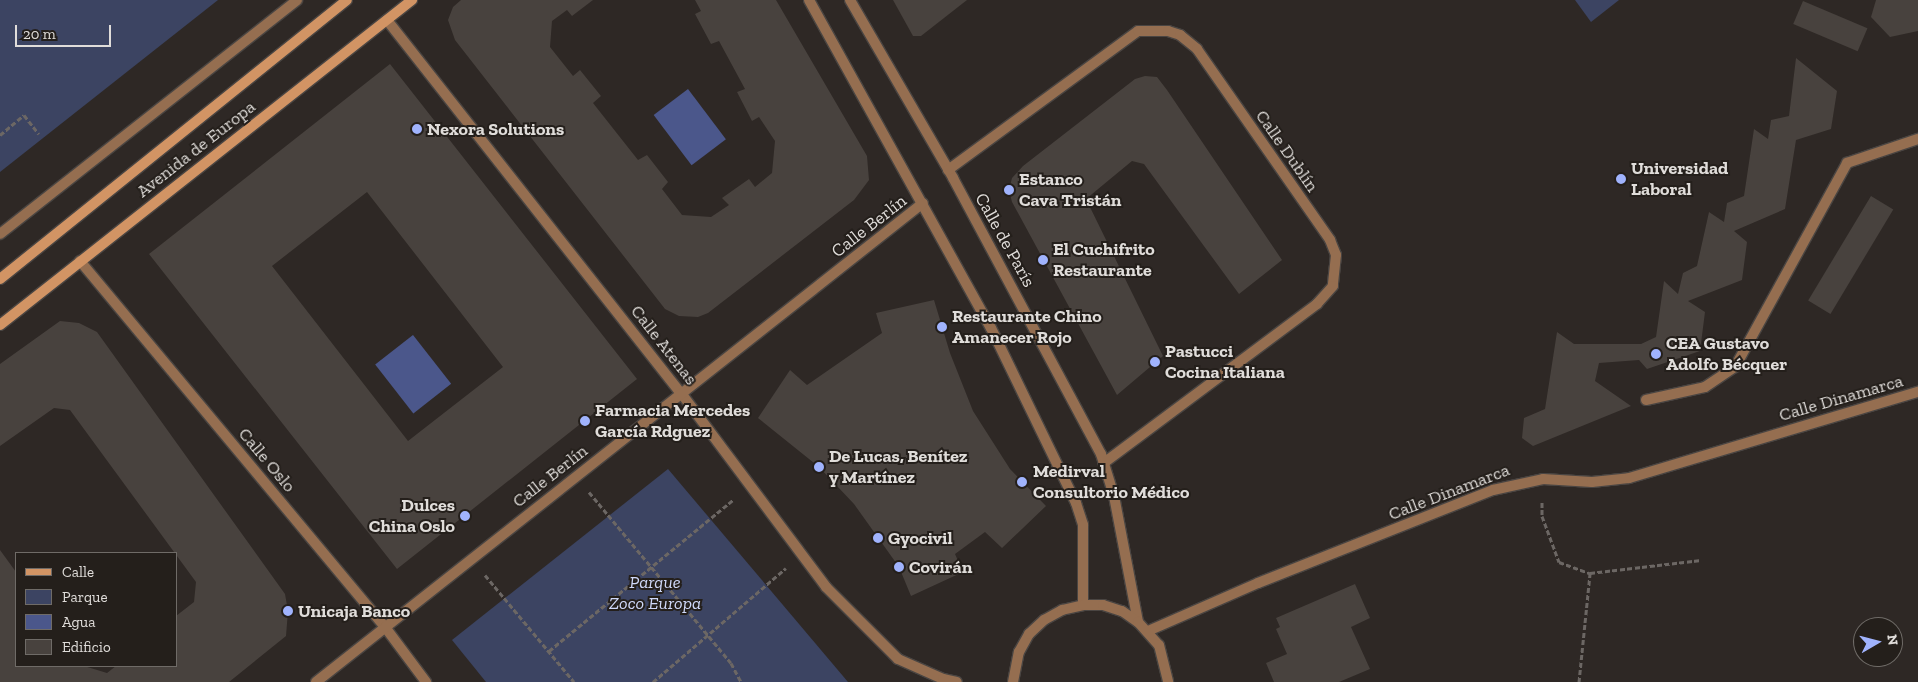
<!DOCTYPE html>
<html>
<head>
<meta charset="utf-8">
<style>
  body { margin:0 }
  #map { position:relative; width:1918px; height:682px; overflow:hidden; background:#2e2825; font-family:"Zilla Slab",serif }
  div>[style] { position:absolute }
  .green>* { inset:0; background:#3c4462 }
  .water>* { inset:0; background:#4b578b; transform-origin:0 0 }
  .building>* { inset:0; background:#48423e; transform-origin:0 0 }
  .path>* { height:3px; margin-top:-1.5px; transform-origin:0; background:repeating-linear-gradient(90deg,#6c6764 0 5px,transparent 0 7.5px) }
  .roads { filter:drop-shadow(1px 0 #4a4542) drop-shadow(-1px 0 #4a4542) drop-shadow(0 1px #4a4542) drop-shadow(0 -1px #4a4542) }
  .service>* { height:10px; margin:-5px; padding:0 5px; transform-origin:5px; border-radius:5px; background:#956e50 }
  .minor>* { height:10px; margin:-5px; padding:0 5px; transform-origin:5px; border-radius:5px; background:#956e50 }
  .secondary>* { height:10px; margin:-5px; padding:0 5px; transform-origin:5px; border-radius:5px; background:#d29464 }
  .dots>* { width:14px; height:14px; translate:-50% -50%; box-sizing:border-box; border:2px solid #241f1b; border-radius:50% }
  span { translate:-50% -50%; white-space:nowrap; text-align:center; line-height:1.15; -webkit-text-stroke:4px #241f1b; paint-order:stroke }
  .poi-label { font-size:18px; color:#e0ddda; font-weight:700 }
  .left { translate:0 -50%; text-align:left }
  .right { translate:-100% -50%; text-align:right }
  .street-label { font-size:18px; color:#e0ddda }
  .park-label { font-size:18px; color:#cfd8f9; font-style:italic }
  .legend { position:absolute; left:15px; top:552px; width:162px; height:115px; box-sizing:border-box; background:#241f1b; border:1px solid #6f6b67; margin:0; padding:6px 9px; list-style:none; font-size:15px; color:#e0ddda }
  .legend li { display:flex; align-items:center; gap:10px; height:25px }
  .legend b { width:25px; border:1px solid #6f6b67 }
  .north { position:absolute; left:1853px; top:617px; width:50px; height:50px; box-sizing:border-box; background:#241f1b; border:1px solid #6f6b67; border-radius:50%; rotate:82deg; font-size:14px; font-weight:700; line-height:20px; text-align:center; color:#e0ddda }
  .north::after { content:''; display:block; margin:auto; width:18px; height:22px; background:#a0b3fd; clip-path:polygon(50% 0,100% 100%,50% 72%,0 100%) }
  .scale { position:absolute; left:15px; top:25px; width:96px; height:22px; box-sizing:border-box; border:2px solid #e0ddda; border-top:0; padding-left:6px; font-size:15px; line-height:18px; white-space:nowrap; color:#e0ddda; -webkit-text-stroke:4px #241f1b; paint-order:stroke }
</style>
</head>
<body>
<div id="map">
  <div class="green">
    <i style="clip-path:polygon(0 0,218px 0,0 172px)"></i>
    <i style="clip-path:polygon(1575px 0,1619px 0,1591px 22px)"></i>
    <i style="clip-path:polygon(668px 469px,848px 682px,486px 682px,452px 640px)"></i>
  </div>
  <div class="water">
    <i style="left:688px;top:89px;width:63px;height:43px;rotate:53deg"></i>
    <i style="left:413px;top:335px;width:62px;height:48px;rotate:52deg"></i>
  </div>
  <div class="building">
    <i style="clip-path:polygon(461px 0,593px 0,572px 16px,567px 10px,552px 21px,550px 47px,573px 76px,580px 70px,601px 96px,593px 103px,638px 160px,647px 155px,668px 182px,662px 189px,682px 215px,711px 217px,729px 205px,722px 198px,749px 179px,755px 187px,772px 173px,775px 141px,759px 117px,752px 121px,737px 92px,745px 89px,719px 41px,711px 44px,695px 14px,701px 11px,695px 0,776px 0,867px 156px,869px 180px,854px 200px,708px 313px,698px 317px,679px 316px,665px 309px,455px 40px,448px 20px,453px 7px)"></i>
    <i style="clip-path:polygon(893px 0,967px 0,921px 36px,913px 36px)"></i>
    <i style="clip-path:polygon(1876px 0,1918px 0,1918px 31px,1890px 37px,1871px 17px)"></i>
    <i style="left:1803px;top:1px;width:70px;height:25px;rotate:23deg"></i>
    <i style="clip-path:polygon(1796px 58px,1837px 91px,1831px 129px,1796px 140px,1785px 209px,1734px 231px,1747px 242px,1742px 280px,1688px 301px,1705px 312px,1700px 351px,1647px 369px,1639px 360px,1599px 363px,1595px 381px,1631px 406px,1533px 446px,1522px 438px,1524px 418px,1545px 409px,1557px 332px,1574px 344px,1641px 344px,1656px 337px,1664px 281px,1678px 294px,1683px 273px,1697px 266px,1709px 212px,1724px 222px,1727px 203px,1744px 196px,1754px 129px,1768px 139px,1771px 120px,1789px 116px)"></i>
    <i style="clip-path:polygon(evenodd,390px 64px,637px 379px,397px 569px,149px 254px,390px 64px,367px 192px,503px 367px,408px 441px,272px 266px,367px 192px)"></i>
    <i style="clip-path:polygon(1145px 76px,1157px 77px,1167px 90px,1282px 260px,1239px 294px,1144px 164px,1132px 161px,1086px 199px,1163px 356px,1117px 395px,1012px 202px,1009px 190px,1012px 178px,1023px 166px,1135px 79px)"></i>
    <i style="left:1871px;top:196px;width:26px;height:122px;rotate:31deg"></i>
    <i style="clip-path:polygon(934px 300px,950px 353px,973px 411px,1010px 469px,1046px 506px,1002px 548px,985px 532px,955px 554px,963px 572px,911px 596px,899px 567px,854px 504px,819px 467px,758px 418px,790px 370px,807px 385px,882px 333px,876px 313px)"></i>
    <i style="clip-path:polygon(60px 321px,79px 323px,97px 332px,285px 594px,288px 611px,286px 636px,229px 682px,0 682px,0 550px,16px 572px,16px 666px,84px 666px,107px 673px,116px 666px,176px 666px,176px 616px,194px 602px,196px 582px,70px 410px,54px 408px,0 446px,0 364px)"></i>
    <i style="clip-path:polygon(1355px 584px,1370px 618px,1351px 627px,1370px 669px,1339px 682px,1274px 682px,1266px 663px,1287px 654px,1276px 629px,1280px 627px,1276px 618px)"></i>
  </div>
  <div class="path">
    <i style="left:0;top:135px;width:31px;rotate:-40deg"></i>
    <i style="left:24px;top:115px;width:24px;rotate:52deg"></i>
    <i style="left:589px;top:492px;width:222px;rotate:50.3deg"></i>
    <i style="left:731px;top:663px;width:21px;rotate:62deg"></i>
    <i style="left:1542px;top:502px;width:14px;rotate:90deg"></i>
    <i style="left:1542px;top:516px;width:49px;rotate:69.7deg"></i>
    <i style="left:1559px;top:562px;width:33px;rotate:20deg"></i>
    <i style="left:1590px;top:573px;width:112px;rotate:-6.7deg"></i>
    <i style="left:485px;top:575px;width:139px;rotate:50.2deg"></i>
    <i style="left:549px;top:651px;width:239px;rotate:-39.4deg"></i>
    <i style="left:653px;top:682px;width:175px;rotate:-40.6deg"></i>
    <i style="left:1579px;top:682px;width:110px;rotate:-84.2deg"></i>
  </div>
  <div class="roads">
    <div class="service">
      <i style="left:0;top:234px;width:378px;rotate:-38.2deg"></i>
      <i style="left:1646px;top:400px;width:60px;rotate:-12.4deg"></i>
      <i style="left:1705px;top:387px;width:36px;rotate:-34deg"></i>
      <i style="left:1735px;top:367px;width:233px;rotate:-61.2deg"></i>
      <i style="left:1847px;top:163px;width:75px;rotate:-18.7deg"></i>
    </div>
    <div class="minor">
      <i style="left:809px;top:0;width:375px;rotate:61deg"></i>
      <i style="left:991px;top:328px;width:195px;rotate:64.1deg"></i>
      <i style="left:1076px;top:503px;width:23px;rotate:72deg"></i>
      <i style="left:1083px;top:525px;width:80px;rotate:90deg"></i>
      <i style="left:850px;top:0;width:206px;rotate:59.9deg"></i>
      <i style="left:953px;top:178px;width:313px;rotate:61.8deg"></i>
      <i style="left:1101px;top:454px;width:44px;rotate:72.8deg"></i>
      <i style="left:1114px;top:496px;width:128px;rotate:79.2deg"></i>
      <i style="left:387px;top:20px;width:475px;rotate:51.8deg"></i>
      <i style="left:681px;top:393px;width:242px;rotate:53.2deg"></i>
      <i style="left:826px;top:587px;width:102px;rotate:45deg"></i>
      <i style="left:898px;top:659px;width:49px;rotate:24deg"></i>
      <i style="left:943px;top:679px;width:14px;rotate:12deg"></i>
      <i style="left:948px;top:170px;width:235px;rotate:-36.2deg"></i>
      <i style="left:1138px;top:31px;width:30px"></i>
      <i style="left:1168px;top:31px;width:13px;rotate:18deg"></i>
      <i style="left:1180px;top:35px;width:22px;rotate:39deg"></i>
      <i style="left:1197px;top:49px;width:233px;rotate:55.1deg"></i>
      <i style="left:1330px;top:240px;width:16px;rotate:68deg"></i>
      <i style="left:1336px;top:255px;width:31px;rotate:96deg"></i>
      <i style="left:1333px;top:286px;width:24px;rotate:132deg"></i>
      <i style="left:1317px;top:304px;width:266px;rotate:143.3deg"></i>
      <i style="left:80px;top:261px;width:476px;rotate:50.2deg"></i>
      <i style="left:385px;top:627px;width:69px;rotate:53.3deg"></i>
      <i style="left:1148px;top:631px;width:120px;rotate:-23.6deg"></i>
      <i style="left:1258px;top:583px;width:253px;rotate:-21.6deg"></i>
      <i style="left:1493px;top:490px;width:51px;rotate:-12.4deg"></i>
      <i style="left:1543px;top:479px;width:49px;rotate:3.5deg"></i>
      <i style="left:1592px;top:482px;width:37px;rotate:-6deg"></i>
      <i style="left:1629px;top:478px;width:302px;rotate:-16.6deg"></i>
      <i style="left:316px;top:682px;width:773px;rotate:-38.28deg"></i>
      <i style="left:1013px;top:682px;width:31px;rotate:-79deg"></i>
      <i style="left:1019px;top:652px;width:21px;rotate:-61deg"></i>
      <i style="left:1029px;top:634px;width:21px;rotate:-43deg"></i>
      <i style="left:1044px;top:620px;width:21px;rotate:-29deg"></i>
      <i style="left:1062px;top:610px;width:22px;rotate:-13deg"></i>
      <i style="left:1083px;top:605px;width:20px"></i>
      <i style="left:1103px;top:605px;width:20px;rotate:18deg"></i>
      <i style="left:1122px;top:611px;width:19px;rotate:35deg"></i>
      <i style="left:1138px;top:622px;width:31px;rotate:48deg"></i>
      <i style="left:1159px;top:645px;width:38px;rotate:76deg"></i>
    </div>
    <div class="secondary">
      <i style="left:0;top:279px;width:445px;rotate:-38.8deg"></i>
      <i style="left:0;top:325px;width:525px;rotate:-38.27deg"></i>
    </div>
  </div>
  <div class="dots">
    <i style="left:417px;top:129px;background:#a0b3fd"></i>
    <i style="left:1621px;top:179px;background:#a0b3fd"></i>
    <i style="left:1009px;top:190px;background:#a0b3fd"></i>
    <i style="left:1043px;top:260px;background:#a0b3fd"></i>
    <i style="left:942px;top:327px;background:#a0b3fd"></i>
    <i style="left:1656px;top:354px;background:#a0b3fd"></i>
    <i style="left:1155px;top:362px;background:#a0b3fd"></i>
    <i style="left:585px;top:421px;background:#a0b3fd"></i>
    <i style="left:819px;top:467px;background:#a0b3fd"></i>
    <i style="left:1022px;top:482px;background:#a0b3fd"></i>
    <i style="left:465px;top:516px;background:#a0b3fd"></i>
    <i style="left:878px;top:538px;background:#a0b3fd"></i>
    <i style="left:899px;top:567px;background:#a0b3fd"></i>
    <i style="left:288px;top:611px;background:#a0b3fd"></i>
  </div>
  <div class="poi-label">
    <span class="left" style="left:427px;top:129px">Nexora Solutions</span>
    <span class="left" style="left:1631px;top:179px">Universidad<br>Laboral</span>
    <span class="left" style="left:1019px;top:190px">Estanco<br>Cava Tristán</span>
    <span class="left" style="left:1053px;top:260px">El Cuchifrito<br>Restaurante</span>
    <span class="left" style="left:952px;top:327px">Restaurante Chino<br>Amanecer Rojo</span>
    <span class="left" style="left:1666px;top:354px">CEA Gustavo<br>Adolfo Bécquer</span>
    <span class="left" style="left:1165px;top:362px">Pastucci<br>Cocina Italiana</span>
    <span class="left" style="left:595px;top:421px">Farmacia Mercedes<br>García Rdguez</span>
    <span class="left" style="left:829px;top:467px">De Lucas, Benítez<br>y Martínez</span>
    <span class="left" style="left:1033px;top:482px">Medirval<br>Consultorio Médico</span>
    <span class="right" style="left:455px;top:516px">Dulces<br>China Oslo</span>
    <span class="left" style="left:888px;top:538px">Gyocivil</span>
    <span class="left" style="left:909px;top:567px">Covirán</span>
    <span class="left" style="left:298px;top:611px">Unicaja Banco</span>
  </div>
  <div class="street-label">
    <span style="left:196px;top:149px;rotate:-38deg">Avenida de Europa</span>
    <span style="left:1287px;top:151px;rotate:55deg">Calle Dublín</span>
    <span style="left:869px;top:226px;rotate:-38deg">Calle Berlín</span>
    <span style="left:1005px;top:240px;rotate:61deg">Calle de París</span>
    <span style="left:664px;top:345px;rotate:52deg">Calle Atenas</span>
    <span style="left:1841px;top:398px;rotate:-16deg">Calle Dinamarca</span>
    <span style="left:267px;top:460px;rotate:50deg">Calle Oslo</span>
    <span style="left:550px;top:476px;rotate:-38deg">Calle Berlín</span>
    <span style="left:1449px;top:492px;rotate:-21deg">Calle Dinamarca</span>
  </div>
  <div class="park-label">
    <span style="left:655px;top:593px">Parque<br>Zoco Europa</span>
  </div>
  <ul class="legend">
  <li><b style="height:6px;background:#d29464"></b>Calle</li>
  <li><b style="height:14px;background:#3c4462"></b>Parque</li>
  <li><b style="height:14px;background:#4b578b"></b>Agua</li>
  <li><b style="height:14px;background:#48423e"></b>Edificio</li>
  </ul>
  <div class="north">N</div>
  <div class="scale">20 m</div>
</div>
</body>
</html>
